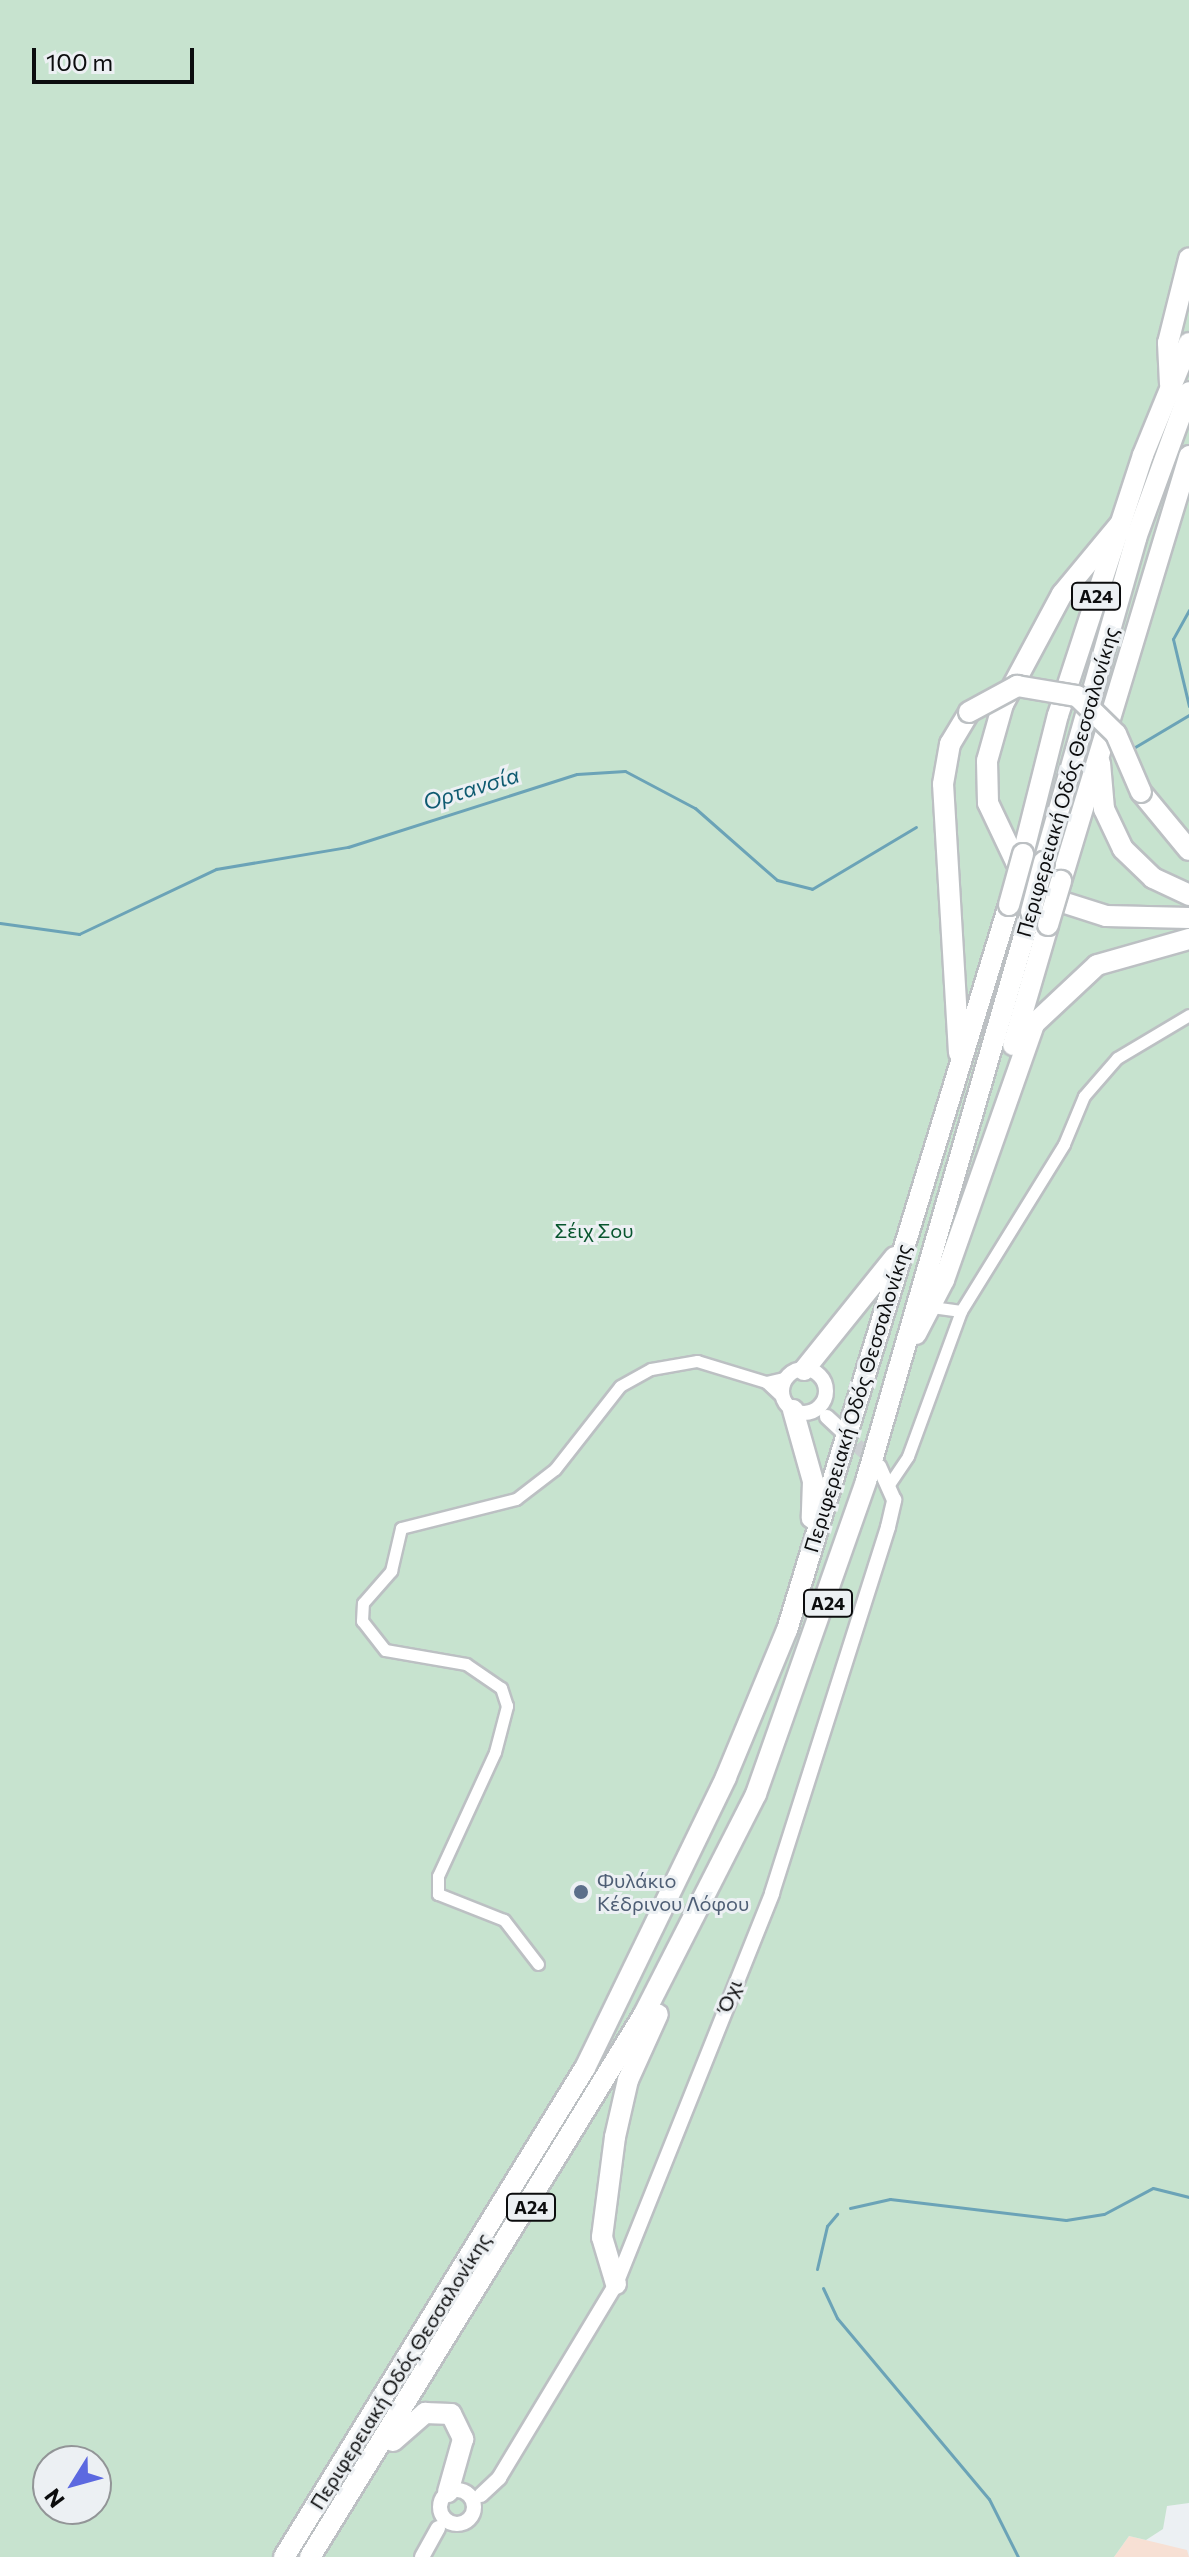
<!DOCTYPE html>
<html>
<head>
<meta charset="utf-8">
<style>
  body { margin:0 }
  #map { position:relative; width:1189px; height:2557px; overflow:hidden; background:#ecf0f3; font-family:Commissioner,sans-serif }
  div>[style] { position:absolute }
  .education>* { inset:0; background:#f7e0d4 }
  .green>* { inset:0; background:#c7e3cf }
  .stream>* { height:3px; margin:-1.5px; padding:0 1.5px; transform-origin:1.5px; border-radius:1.5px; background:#6ba3b7 }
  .secondary-tunnel>* { height:14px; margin-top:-7px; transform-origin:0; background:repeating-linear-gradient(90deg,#caced1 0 14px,transparent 0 21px) }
  .roads { filter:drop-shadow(2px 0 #bcc0c3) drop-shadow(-2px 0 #bcc0c3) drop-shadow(0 2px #bcc0c3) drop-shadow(0 -2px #bcc0c3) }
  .street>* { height:11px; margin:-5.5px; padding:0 5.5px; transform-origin:5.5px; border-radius:5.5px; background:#fff }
  .secondary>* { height:14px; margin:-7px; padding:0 7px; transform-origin:7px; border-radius:7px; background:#fff }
  .secondary>.ring { margin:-7px; padding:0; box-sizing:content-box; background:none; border:14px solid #fff; border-radius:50% }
  .highway>* { height:20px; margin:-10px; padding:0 10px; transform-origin:10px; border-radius:10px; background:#fff }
  .bridges { filter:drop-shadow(2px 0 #bcc0c3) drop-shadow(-2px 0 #bcc0c3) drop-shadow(0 2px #bcc0c3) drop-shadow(0 -2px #bcc0c3) }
  .highway-bridge>* { height:20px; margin:-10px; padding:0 10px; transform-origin:10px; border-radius:10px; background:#fff }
  .dots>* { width:22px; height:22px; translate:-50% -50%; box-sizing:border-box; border:4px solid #ecf0f3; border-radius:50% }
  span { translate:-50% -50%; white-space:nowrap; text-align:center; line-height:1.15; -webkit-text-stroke:6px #ecf0f3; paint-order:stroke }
  .shield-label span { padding:2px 6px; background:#ecf0f3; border:2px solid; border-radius:6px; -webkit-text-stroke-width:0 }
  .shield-label { font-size:18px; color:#0c0d0e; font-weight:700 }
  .street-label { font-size:20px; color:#0c0d0e }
  .park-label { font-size:20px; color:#08562f }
  .service-label { font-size:20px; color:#4e5e75 }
  .left { translate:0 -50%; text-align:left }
  .water-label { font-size:22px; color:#0f5b71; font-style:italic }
  .north { position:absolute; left:32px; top:2445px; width:80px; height:80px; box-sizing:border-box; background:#ecf0f3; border:2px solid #929597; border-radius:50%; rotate:233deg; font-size:22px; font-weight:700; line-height:32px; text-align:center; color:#0c0d0e }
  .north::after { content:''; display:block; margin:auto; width:28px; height:36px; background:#5c69e0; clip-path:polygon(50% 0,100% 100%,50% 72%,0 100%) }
  .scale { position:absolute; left:32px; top:48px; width:162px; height:36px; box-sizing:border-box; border:4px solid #0c0d0e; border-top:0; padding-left:10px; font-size:24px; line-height:28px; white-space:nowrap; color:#0c0d0e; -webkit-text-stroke:6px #ecf0f3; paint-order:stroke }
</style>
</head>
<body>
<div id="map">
  <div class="education">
    <i style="clip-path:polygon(1129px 2536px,1187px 2550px,1189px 2557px,1114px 2557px)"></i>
  </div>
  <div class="green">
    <i style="clip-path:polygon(evenodd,0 0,1189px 0,1189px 2503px,1167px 2506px,1163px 2529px,1146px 2540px,1129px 2536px,1114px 2557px,0 2557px,0 0,48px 2461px,96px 2461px,96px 2509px,48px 2509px,48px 2461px)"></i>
  </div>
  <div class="stream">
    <i style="left:1189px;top:610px;width:33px;rotate:119deg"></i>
    <i style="left:1173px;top:639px;width:69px;rotate:76.6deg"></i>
    <i style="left:1130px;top:750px;width:69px;rotate:-30.7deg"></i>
    <i style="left:0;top:923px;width:80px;rotate:7.9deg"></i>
    <i style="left:79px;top:934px;width:152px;rotate:-25.4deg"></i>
    <i style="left:216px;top:869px;width:134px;rotate:-9.5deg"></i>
    <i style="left:348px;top:847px;width:240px;rotate:-17.7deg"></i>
    <i style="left:577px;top:774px;width:48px;rotate:-3.6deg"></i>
    <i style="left:625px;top:771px;width:79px;rotate:27.9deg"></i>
    <i style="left:695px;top:808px;width:109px;rotate:41.3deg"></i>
    <i style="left:777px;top:880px;width:36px;rotate:14deg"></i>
    <i style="left:812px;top:889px;width:121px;rotate:-30.8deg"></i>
    <i style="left:850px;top:2208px;width:41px;rotate:-12.7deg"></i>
    <i style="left:890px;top:2199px;width:177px;rotate:6.8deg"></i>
    <i style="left:1066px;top:2220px;width:38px;rotate:-9deg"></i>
    <i style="left:1104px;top:2214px;width:55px;rotate:-28deg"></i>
    <i style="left:1153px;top:2188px;width:37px;rotate:14deg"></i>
    <i style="left:817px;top:2269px;width:44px;rotate:-76.9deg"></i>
    <i style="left:827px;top:2226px;width:16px;rotate:-50deg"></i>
    <i style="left:823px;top:2288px;width:33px;rotate:65deg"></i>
    <i style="left:837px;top:2318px;width:236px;rotate:50deg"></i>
    <i style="left:989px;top:2499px;width:65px;rotate:63.4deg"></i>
  </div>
  <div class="secondary-tunnel">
    <i style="left:841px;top:1431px;width:47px;rotate:42.4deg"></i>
  </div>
  <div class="roads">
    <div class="street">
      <i style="left:932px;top:1307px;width:29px;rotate:8deg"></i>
      <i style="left:783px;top:1398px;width:23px;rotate:-137deg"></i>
      <i style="left:766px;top:1382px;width:22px;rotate:-13deg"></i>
      <i style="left:890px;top:1483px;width:32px;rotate:-56deg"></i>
      <i style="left:908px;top:1456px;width:154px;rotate:-69.9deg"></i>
      <i style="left:961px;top:1311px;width:196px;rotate:-58.3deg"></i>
      <i style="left:1064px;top:1144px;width:52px;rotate:-67.4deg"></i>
      <i style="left:1084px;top:1096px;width:50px;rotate:-49deg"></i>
      <i style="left:1117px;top:1058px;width:84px;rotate:-30.8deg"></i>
      <i style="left:538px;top:1964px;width:56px;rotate:-127.7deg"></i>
      <i style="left:504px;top:1920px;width:71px;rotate:-158.5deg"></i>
      <i style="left:438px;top:1894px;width:18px;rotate:-90deg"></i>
      <i style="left:438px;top:1876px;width:136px;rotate:-65.3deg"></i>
      <i style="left:495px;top:1752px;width:48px;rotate:-75.4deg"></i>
      <i style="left:507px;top:1706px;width:19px;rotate:-108deg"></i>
      <i style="left:501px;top:1688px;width:42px;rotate:-145.6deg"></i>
      <i style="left:466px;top:1664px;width:82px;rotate:-170.2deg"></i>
      <i style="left:385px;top:1650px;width:37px;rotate:-128deg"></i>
      <i style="left:362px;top:1621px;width:18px;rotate:-87deg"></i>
      <i style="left:363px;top:1603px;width:43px;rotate:-48.8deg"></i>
      <i style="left:391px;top:1571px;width:44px;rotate:-76.9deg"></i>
      <i style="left:401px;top:1528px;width:119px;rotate:-14.2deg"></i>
      <i style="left:516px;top:1499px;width:49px;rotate:-37.6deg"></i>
      <i style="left:555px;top:1469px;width:105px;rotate:-51.9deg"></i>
      <i style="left:620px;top:1386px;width:35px;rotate:-29deg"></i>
      <i style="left:651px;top:1369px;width:47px;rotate:-9.9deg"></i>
      <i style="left:697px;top:1361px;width:72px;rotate:16.9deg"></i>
    </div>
    <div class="secondary">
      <i class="ring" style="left:782px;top:1369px;width:30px;height:30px"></i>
      <i style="left:827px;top:1417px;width:19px;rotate:43deg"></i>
      <i class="ring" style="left:440px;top:2490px;width:20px;height:20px"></i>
      <i style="left:481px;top:2495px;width:25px;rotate:-43deg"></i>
      <i style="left:499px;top:2478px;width:227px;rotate:-58.9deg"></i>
      <i style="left:616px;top:2284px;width:421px;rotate:-68.2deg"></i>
      <i style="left:772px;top:1893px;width:384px;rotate:-72.4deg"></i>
      <i style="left:888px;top:1527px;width:28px;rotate:-77deg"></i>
      <i style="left:894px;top:1500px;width:37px;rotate:-114deg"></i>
      <i style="left:422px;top:2557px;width:33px;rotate:-61deg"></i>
    </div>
    <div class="highway">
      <i style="left:1170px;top:384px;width:41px;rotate:-92.8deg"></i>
      <i style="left:1168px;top:343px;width:87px;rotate:-76deg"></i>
      <i style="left:1120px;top:524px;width:91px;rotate:129.6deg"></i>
      <i style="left:1062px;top:594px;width:125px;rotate:118.2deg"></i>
      <i style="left:1003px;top:704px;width:59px;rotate:105.7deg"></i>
      <i style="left:987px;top:761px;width:42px;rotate:88.6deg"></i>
      <i style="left:988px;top:803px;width:65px;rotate:64.6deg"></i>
      <i style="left:1016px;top:862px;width:58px;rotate:42.2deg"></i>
      <i style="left:1059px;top:901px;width:49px;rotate:17.7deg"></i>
      <i style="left:1106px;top:916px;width:83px;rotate:1.4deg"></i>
      <i style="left:1100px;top:763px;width:46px;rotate:85deg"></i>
      <i style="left:1104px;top:809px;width:44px;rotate:64.6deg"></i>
      <i style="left:1123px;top:849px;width:42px;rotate:44deg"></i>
      <i style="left:1153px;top:878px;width:40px;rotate:25deg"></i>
      <i style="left:1141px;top:792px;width:75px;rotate:50.4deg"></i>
      <i style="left:1023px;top:854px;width:143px;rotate:-75.9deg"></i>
      <i style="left:1058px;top:715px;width:274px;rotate:-71.9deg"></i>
      <i style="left:1143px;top:455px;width:121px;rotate:-67.7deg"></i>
      <i style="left:1044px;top:862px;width:337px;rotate:-74.1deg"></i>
      <i style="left:1136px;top:538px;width:155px;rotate:-70deg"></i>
      <i style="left:1061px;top:881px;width:444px;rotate:-73.2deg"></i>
      <i style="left:1013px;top:1045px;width:125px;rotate:-73.7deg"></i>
      <i style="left:959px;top:1053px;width:269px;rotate:-93.4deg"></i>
      <i style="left:943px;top:784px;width:41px;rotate:-80.1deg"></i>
      <i style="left:950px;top:744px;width:37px;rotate:-59deg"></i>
      <i style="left:916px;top:1334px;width:61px;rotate:-62.6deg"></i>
      <i style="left:944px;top:1280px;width:271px;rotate:-70.6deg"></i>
      <i style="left:1034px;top:1024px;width:86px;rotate:-43.1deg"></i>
      <i style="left:1097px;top:965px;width:96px;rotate:-15.8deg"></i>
      <i style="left:804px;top:1370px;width:145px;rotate:-51.2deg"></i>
      <i style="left:793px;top:1410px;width:74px;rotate:74.3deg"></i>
      <i style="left:813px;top:1481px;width:37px;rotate:92deg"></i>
      <i style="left:616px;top:2284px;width:49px;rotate:-106.6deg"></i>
      <i style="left:602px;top:2237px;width:101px;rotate:-82.6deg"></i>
      <i style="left:615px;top:2137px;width:58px;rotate:-77.2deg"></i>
      <i style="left:628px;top:2080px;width:72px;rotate:-65.6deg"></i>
      <i style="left:393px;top:2441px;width:43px;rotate:-41.2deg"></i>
      <i style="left:425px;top:2413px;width:26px;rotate:2deg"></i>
      <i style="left:451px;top:2414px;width:28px;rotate:64deg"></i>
      <i style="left:463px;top:2439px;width:55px;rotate:105.8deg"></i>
      <i style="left:284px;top:2557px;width:574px;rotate:-58.39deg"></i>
      <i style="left:585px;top:2068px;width:323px;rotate:-64.1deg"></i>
      <i style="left:726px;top:1777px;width:159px;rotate:-67.5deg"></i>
      <i style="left:787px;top:1630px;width:758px;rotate:-72.98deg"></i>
      <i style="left:310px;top:2557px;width:637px;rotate:-58.4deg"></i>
      <i style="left:644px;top:2014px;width:247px;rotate:-63deg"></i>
      <i style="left:756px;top:1794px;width:332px;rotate:-70.6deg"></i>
      <i style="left:866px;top:1481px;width:592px;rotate:-73.83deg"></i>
    </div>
  </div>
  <div class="bridges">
    <div class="highway-bridge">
      <i style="left:969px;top:712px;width:55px;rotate:-28.4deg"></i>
      <i style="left:1017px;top:686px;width:61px;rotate:9.5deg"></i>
      <i style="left:1077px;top:696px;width:54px;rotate:44.3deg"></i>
      <i style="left:1116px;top:734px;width:63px;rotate:66.7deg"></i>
      <i style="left:1009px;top:905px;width:53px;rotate:-74.6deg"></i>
      <i style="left:1031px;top:912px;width:52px;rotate:-75.4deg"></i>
      <i style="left:1048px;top:925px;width:46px;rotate:-73.5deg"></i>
    </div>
  </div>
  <div class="dots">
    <i style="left:581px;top:1892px;background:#5c6f8a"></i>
  </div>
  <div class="shield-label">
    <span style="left:1096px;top:596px">Α24</span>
    <span style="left:828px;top:1603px">Α24</span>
    <span style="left:531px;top:2207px">Α24</span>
  </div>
  <div class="street-label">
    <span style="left:1067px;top:782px;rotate:-74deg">Περιφερειακή Οδός Θεσσαλονίκης</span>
    <span style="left:857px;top:1398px;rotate:-73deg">Περιφερειακή Οδός Θεσσαλονίκης</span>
    <span style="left:729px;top:1996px;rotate:-68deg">Όχι</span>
    <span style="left:400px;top:2371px;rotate:-58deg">Περιφερειακή Οδός Θεσσαλονίκης</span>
  </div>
  <div class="park-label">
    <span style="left:594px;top:1230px">Σέιχ Σου</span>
  </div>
  <div class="service-label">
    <span class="left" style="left:597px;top:1892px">Φυλάκιο<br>Κέδρινου Λόφου</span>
  </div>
  <div class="water-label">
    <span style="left:471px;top:788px;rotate:-17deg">Ορτανσία</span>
  </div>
  <div class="north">N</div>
  <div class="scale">100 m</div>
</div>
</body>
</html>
